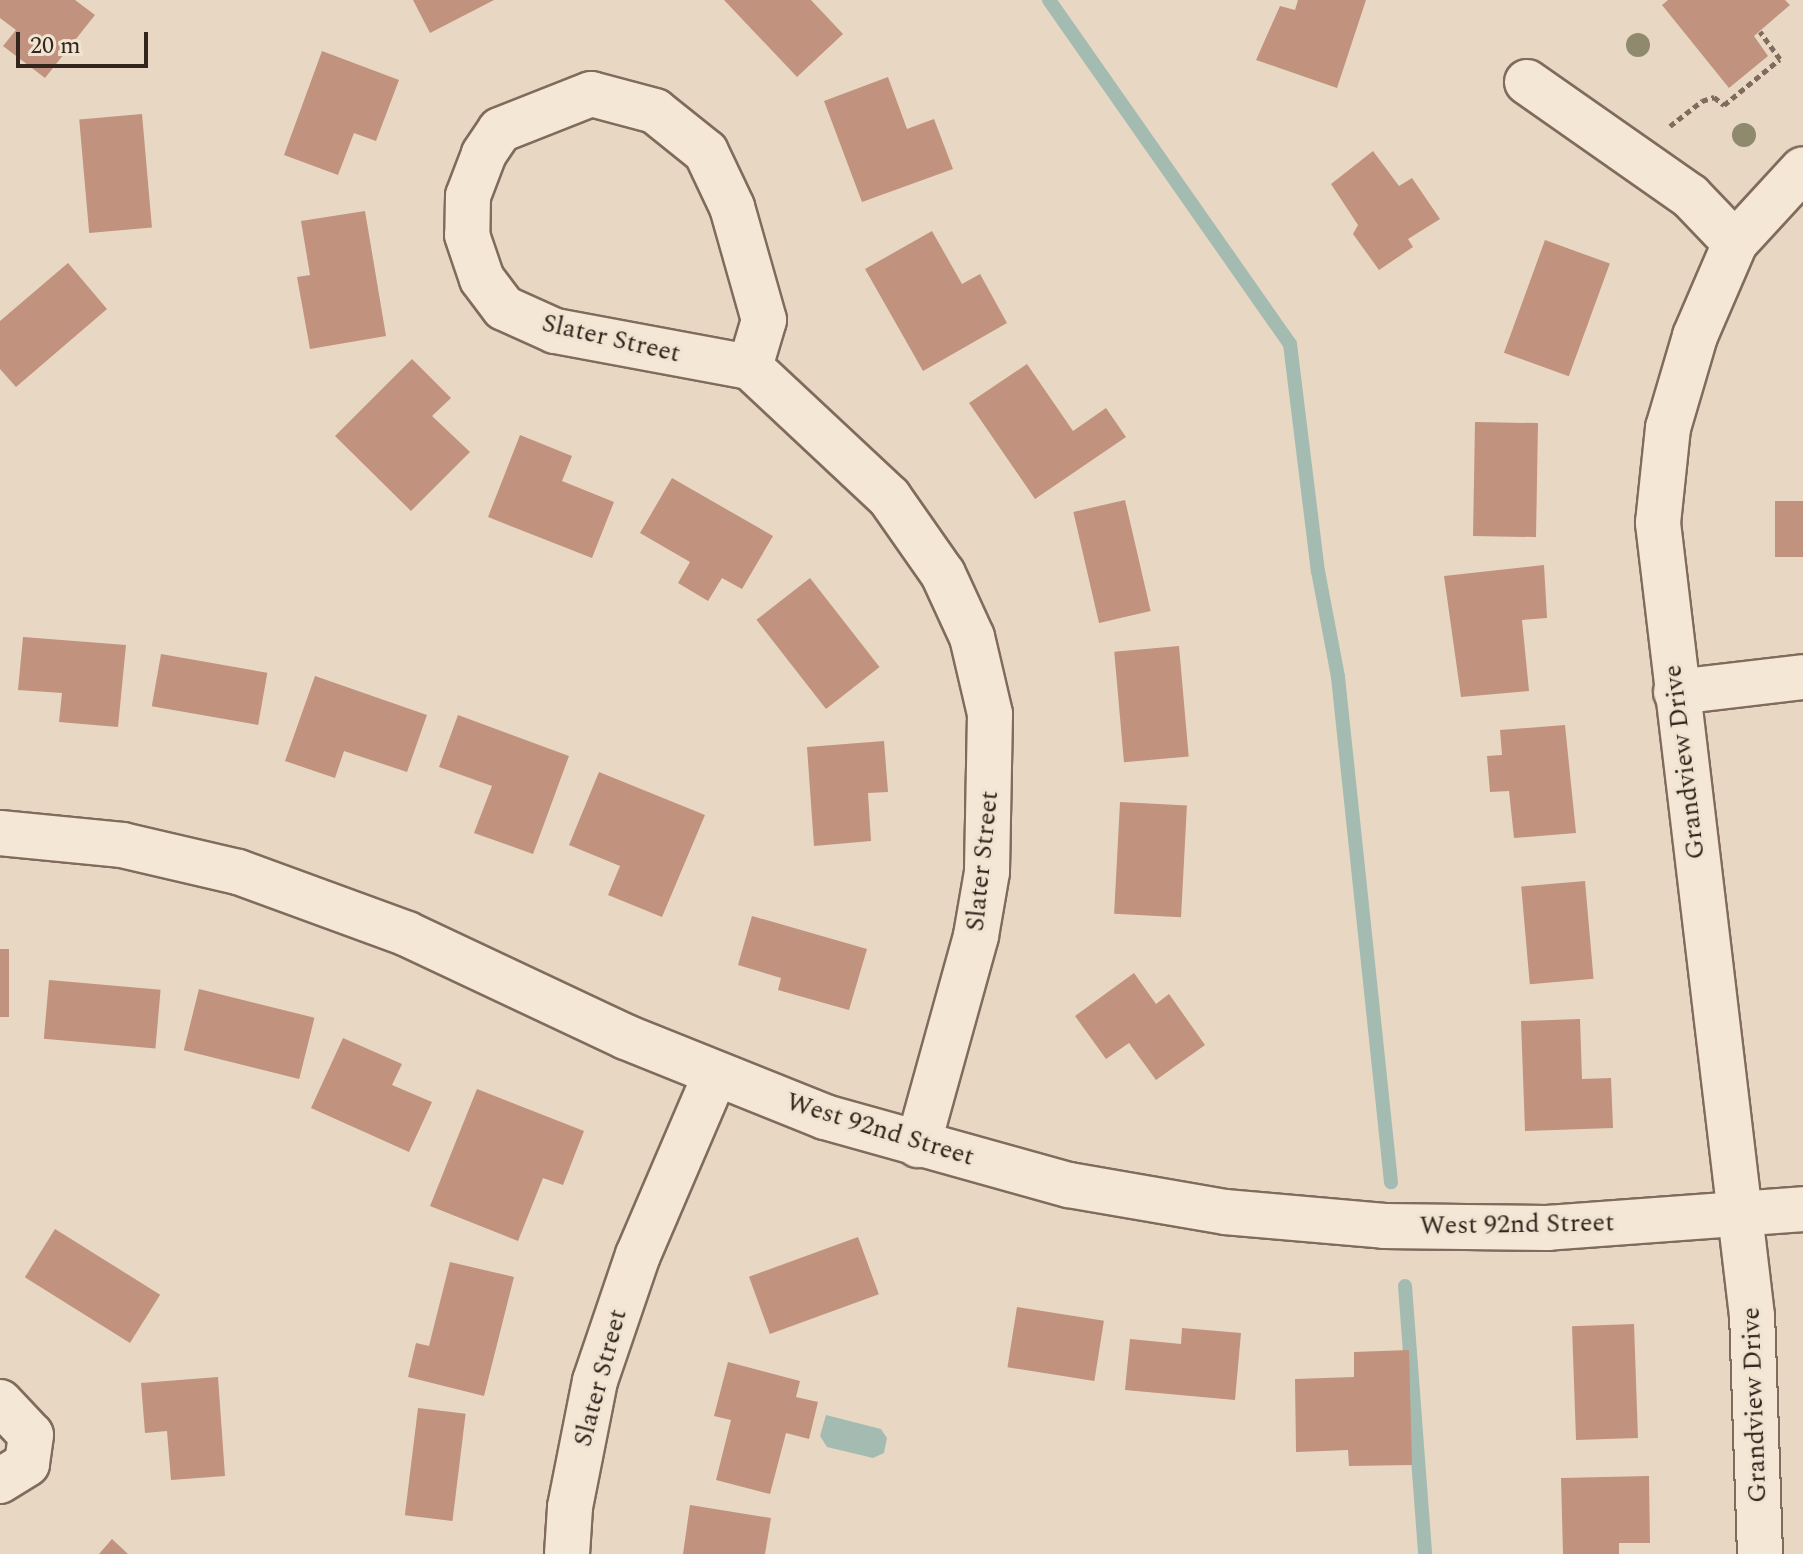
<!DOCTYPE html>
<html>
<head>
<meta charset="utf-8">
<style>
  body { margin:0 }
  #map { position:relative; width:1803px; height:1554px; overflow:hidden; background:#e8d8c3; font-family:Spectral,serif }
  div>[style] { position:absolute }
  .water>* { inset:0; background:#a4bbb2 }
  .stream>* { height:14px; margin:-7px; padding:0 7px; transform-origin:7px; border-radius:7px; background:#a4bbb2 }
  .building>* { inset:0; background:#c1927d; transform-origin:0 0 }
  .path>* { height:5px; margin-top:-2.5px; transform-origin:0; background:repeating-linear-gradient(90deg,#806b5c 0 6px,transparent 0 10px) }
  .roads { filter:drop-shadow(2px 0 #806b5c) drop-shadow(-2px 0 #806b5c) drop-shadow(0 2px #806b5c) drop-shadow(0 -2px #806b5c) }
  .minor>* { height:44px; margin:-22px; padding:0 22px; transform-origin:22px; border-radius:22px; background:#f4e7d5 }
  .trees>* { width:24px; height:24px; margin:-12px; border-radius:50%; background:#8f8a6d }
  span { translate:-50% -50%; white-space:nowrap; text-align:center; line-height:1.15; -webkit-text-stroke:6px #f0e4d1; paint-order:stroke }
  .street-label { font-size:26px; color:#31251e }
  .scale { position:absolute; left:16px; top:32px; width:132px; height:36px; box-sizing:border-box; border:4px solid #31251e; border-top:0; padding-left:10px; font-size:24px; line-height:28px; white-space:nowrap; color:#31251e; -webkit-text-stroke:6px #f0e4d1; paint-order:stroke }
</style>
</head>
<body>
<div id="map">
  <div class="water">
    <i style="clip-path:polygon(826px 1415px,881px 1429px,887px 1438px,884px 1453px,873px 1458px,827px 1447px,820px 1436px)"></i>
  </div>
  <div class="stream">
    <i style="left:1049px;top:0;width:420px;rotate:55deg"></i>
    <i style="left:1290px;top:344px;width:229px;rotate:83deg"></i>
    <i style="left:1318px;top:571px;width:108px;rotate:79.3deg"></i>
    <i style="left:1338px;top:677px;width:508px;rotate:84.01deg"></i>
    <i style="left:1405px;top:1286px;width:269px;rotate:85.7deg"></i>
  </div>
  <div class="building">
    <i style="clip-path:polygon(0 0,75px 0,95px 15px,45px 78px,3px 46px,16px 30px,0 18px)"></i>
    <i style="clip-path:polygon(413px 0,494px 0,430px 33px)"></i>
    <i style="clip-path:polygon(724px 0,811px 0,843px 34px,797px 77px)"></i>
    <i style="clip-path:polygon(1298px 0,1366px 0,1337px 88px,1256px 60px,1280px 6px,1295px 10px)"></i>
    <i style="clip-path:polygon(1668px 0,1785px 0,1790px 5px,1754px 36px,1768px 56px,1729px 88px,1662px 5px)"></i>
    <i style="clip-path:polygon(322px 51px,399px 80px,376px 141px,354px 133px,338px 175px,284px 155px)"></i>
    <i style="clip-path:polygon(888px 77px,907px 129px,934px 119px,953px 169px,862px 202px,824px 101px)"></i>
    <i style="left:142px;top:114px;width:114px;height:63px;rotate:85deg"></i>
    <i style="clip-path:polygon(1373px 151px,1399px 186px,1412px 178px,1440px 219px,1408px 239px,1413px 247px,1379px 270px,1353px 234px,1358px 225px,1331px 184px)"></i>
    <i style="clip-path:polygon(365px 211px,386px 336px,310px 349px,297px 277px,310px 275px,301px 221px)"></i>
    <i style="clip-path:polygon(932px 231px,962px 284px,980px 274px,1007px 323px,923px 371px,865px 269px)"></i>
    <i style="left:1545px;top:240px;width:69px;height:120px;rotate:20deg"></i>
    <i style="clip-path:polygon(68px 263px,107px 309px,16px 387px,0 369px,0 321px)"></i>
    <i style="clip-path:polygon(412px 359px,451px 398px,432px 416px,470px 452px,411px 511px,335px 436px)"></i>
    <i style="clip-path:polygon(1027px 364px,1073px 431px,1106px 408px,1126px 437px,1035px 499px,969px 403px)"></i>
    <i style="left:1475px;top:422px;width:63px;height:114px;rotate:1deg"></i>
    <i style="clip-path:polygon(520px 435px,572px 456px,562px 481px,614px 502px,592px 558px,488px 517px)"></i>
    <i style="clip-path:polygon(672px 478px,773px 536px,742px 589px,722px 578px,708px 601px,678px 583px,690px 562px,640px 533px)"></i>
    <i style="left:1125px;top:500px;width:114px;height:53px;rotate:77deg"></i>
    <i style="left:1775px;top:501px;width:28px;height:56px"></i>
    <i style="clip-path:polygon(1544px 565px,1547px 618px,1522px 620px,1529px 691px,1461px 697px,1444px 576px)"></i>
    <i style="left:810px;top:578px;width:113px;height:68px;rotate:52deg"></i>
    <i style="clip-path:polygon(23px 637px,126px 645px,118px 727px,59px 722px,62px 693px,18px 690px)"></i>
    <i style="left:1179px;top:646px;width:111px;height:65px;rotate:85deg"></i>
    <i style="left:161px;top:654px;width:108px;height:53px;rotate:10deg"></i>
    <i style="clip-path:polygon(315px 676px,427px 715px,407px 772px,344px 751px,335px 778px,285px 761px)"></i>
    <i style="clip-path:polygon(458px 715px,569px 756px,533px 854px,474px 833px,492px 786px,439px 767px)"></i>
    <i style="clip-path:polygon(1565px 725px,1576px 833px,1514px 838px,1509px 791px,1490px 792px,1487px 756px,1502px 755px,1500px 730px)"></i>
    <i style="clip-path:polygon(884px 741px,888px 792px,868px 793px,871px 841px,814px 846px,807px 747px)"></i>
    <i style="clip-path:polygon(599px 772px,705px 815px,662px 917px,608px 895px,620px 866px,569px 845px)"></i>
    <i style="left:1120px;top:802px;width:67px;height:112px;rotate:3deg"></i>
    <i style="left:1585px;top:881px;width:98px;height:64px;rotate:85deg"></i>
    <i style="clip-path:polygon(752px 916px,867px 949px,849px 1010px,778px 990px,781px 978px,738px 965px)"></i>
    <i style="left:0;top:949px;width:9px;height:68px"></i>
    <i style="clip-path:polygon(1134px 973px,1156px 1004px,1169px 994px,1205px 1045px,1156px 1080px,1129px 1043px,1106px 1059px,1075px 1016px)"></i>
    <i style="left:49px;top:980px;width:112px;height:59px;rotate:5deg"></i>
    <i style="left:199px;top:989px;width:119px;height:63px;rotate:14deg"></i>
    <i style="clip-path:polygon(1580px 1019px,1582px 1079px,1611px 1078px,1613px 1128px,1525px 1131px,1521px 1021px)"></i>
    <i style="clip-path:polygon(343px 1038px,402px 1064px,392px 1085px,432px 1102px,409px 1152px,311px 1108px)"></i>
    <i style="clip-path:polygon(477px 1089px,584px 1131px,563px 1185px,543px 1178px,518px 1241px,430px 1206px)"></i>
    <i style="left:55px;top:1229px;width:124px;height:57px;rotate:32deg"></i>
    <i style="left:858px;top:1237px;width:61px;height:116px;rotate:70deg"></i>
    <i style="clip-path:polygon(450px 1262px,514px 1277px,484px 1396px,408px 1377px,416px 1343px,429px 1346px)"></i>
    <i style="left:1017px;top:1307px;width:88px;height:61px;rotate:9deg"></i>
    <i style="left:1634px;top:1324px;width:114px;height:62px;rotate:88deg"></i>
    <i style="clip-path:polygon(1182px 1328px,1241px 1333px,1235px 1400px,1125px 1390px,1130px 1339px,1181px 1344px)"></i>
    <i style="clip-path:polygon(1409px 1350px,1412px 1465px,1349px 1466px,1348px 1450px,1296px 1452px,1295px 1379px,1354px 1377px,1354px 1352px)"></i>
    <i style="clip-path:polygon(728px 1362px,800px 1381px,796px 1397px,818px 1402px,809px 1439px,786px 1433px,770px 1494px,716px 1480px,731px 1420px,714px 1416px)"></i>
    <i style="clip-path:polygon(218px 1377px,225px 1476px,171px 1480px,167px 1431px,145px 1433px,141px 1383px)"></i>
    <i style="left:418px;top:1408px;width:48px;height:108px;rotate:7deg"></i>
    <i style="clip-path:polygon(1649px 1476px,1650px 1543px,1619px 1543px,1619px 1554px,1563px 1554px,1561px 1478px)"></i>
    <i style="clip-path:polygon(690px 1505px,771px 1518px,765px 1554px,683px 1554px)"></i>
    <i style="clip-path:polygon(112px 1539px,128px 1554px,99px 1554px)"></i>
  </div>
  <div class="path">
    <i style="left:1670px;top:126px;width:41px;rotate:-38deg"></i>
    <i style="left:1702px;top:101px;width:13px;rotate:-18deg"></i>
    <i style="left:1714px;top:97px;width:13px;rotate:39deg"></i>
    <i style="left:1724px;top:105px;width:72px;rotate:-39.4deg"></i>
    <i style="left:1780px;top:59px;width:34px;rotate:-126deg"></i>
  </div>
  <div class="roads">
    <div class="minor">
      <i style="left:1527px;top:82px;width:199px;rotate:35deg"></i>
      <i style="left:1690px;top:196px;width:65px;rotate:46.2deg"></i>
      <i style="left:750px;top:367px;width:49px;rotate:-73.4deg"></i>
      <i style="left:764px;top:320px;width:117px;rotate:-105.8deg"></i>
      <i style="left:732px;top:207px;width:61px;rotate:-115.3deg"></i>
      <i style="left:706px;top:152px;width:65px;rotate:-141.2deg"></i>
      <i style="left:655px;top:111px;width:66px;rotate:-165.1deg"></i>
      <i style="left:591px;top:94px;width:98px;rotate:158.4deg"></i>
      <i style="left:500px;top:130px;width:29px;rotate:124deg"></i>
      <i style="left:484px;top:154px;width:45px;rotate:110.9deg"></i>
      <i style="left:468px;top:196px;width:39px;rotate:91deg"></i>
      <i style="left:467px;top:235px;width:46px;rotate:71.2deg"></i>
      <i style="left:482px;top:279px;width:36px;rotate:53deg"></i>
      <i style="left:504px;top:308px;width:56px;rotate:24.3deg"></i>
      <i style="left:555px;top:331px;width:198px;rotate:10.5deg"></i>
      <i style="left:750px;top:367px;width:190px;rotate:43.1deg"></i>
      <i style="left:889px;top:497px;width:94px;rotate:55deg"></i>
      <i style="left:943px;top:574px;width:69px;rotate:65.3deg"></i>
      <i style="left:972px;top:637px;width:79px;rotate:76.8deg"></i>
      <i style="left:990px;top:714px;width:158px;rotate:91.1deg"></i>
      <i style="left:987px;top:872px;width:65px;rotate:99.8deg"></i>
      <i style="left:976px;top:936px;width:217px;rotate:105.5deg"></i>
      <i style="left:1676px;top:692px;width:128px;rotate:-6.7deg"></i>
      <i style="left:0;top:833px;width:123px;rotate:5.6deg"></i>
      <i style="left:122px;top:845px;width:119px;rotate:13.1deg"></i>
      <i style="left:238px;top:872px;width:180px;rotate:20.1deg"></i>
      <i style="left:407px;top:934px;width:242px;rotate:25.2deg"></i>
      <i style="left:626px;top:1037px;width:214px;rotate:21.9deg"></i>
      <i style="left:825px;top:1117px;width:253px;rotate:15.6deg"></i>
      <i style="left:1069px;top:1185px;width:158px;rotate:9.8deg"></i>
      <i style="left:1225px;top:1212px;width:160px;rotate:5deg"></i>
      <i style="left:1384px;top:1226px;width:163px;rotate:0.7deg"></i>
      <i style="left:1547px;top:1228px;width:257px;rotate:-4.2deg"></i>
      <i style="left:0;top:1402px;width:45px;rotate:46.8deg"></i>
      <i style="left:31px;top:1435px;width:29px;rotate:98deg"></i>
      <i style="left:27px;top:1464px;width:32px;rotate:148deg"></i>
      <i style="left:567px;top:1554px;width:47px;rotate:-86.3deg"></i>
      <i style="left:570px;top:1507px;width:128px;rotate:-78.8deg"></i>
      <i style="left:595px;top:1381px;width:133px;rotate:-71.2deg"></i>
      <i style="left:638px;top:1255px;width:196px;rotate:-66.8deg"></i>
      <i style="left:1760px;top:1554px;width:238px;rotate:-91.9deg"></i>
      <i style="left:1752px;top:1316px;width:799px;rotate:-96.76deg"></i>
      <i style="left:1658px;top:523px;width:96px;rotate:-84deg"></i>
      <i style="left:1668px;top:428px;width:96px;rotate:-73.6deg"></i>
      <i style="left:1695px;top:336px;width:101px;rotate:-66.7deg"></i>
      <i style="left:1735px;top:243px;width:100px;rotate:-47.4deg"></i>
    </div>
  </div>
  <div class="trees">
    <i style="left:1638px;top:45px"></i>
    <i style="left:1744px;top:135px"></i>
  </div>
  <div class="street-label">
    <span style="left:611px;top:339px;rotate:13deg">Slater Street</span>
    <span style="left:1685px;top:762px;rotate:-97deg">Grandview Drive</span>
    <span style="left:983px;top:861px;rotate:-84deg">Slater Street</span>
    <span style="left:880px;top:1130px;rotate:17deg">West 92nd Street</span>
    <span style="left:1517px;top:1225px;rotate:-1deg">West 92nd Street</span>
    <span style="left:601px;top:1378px;rotate:-75deg">Slater Street</span>
    <span style="left:1755px;top:1405px;rotate:-92deg">Grandview Drive</span>
  </div>
  <div class="scale">20 m</div>
</div>
</body>
</html>
